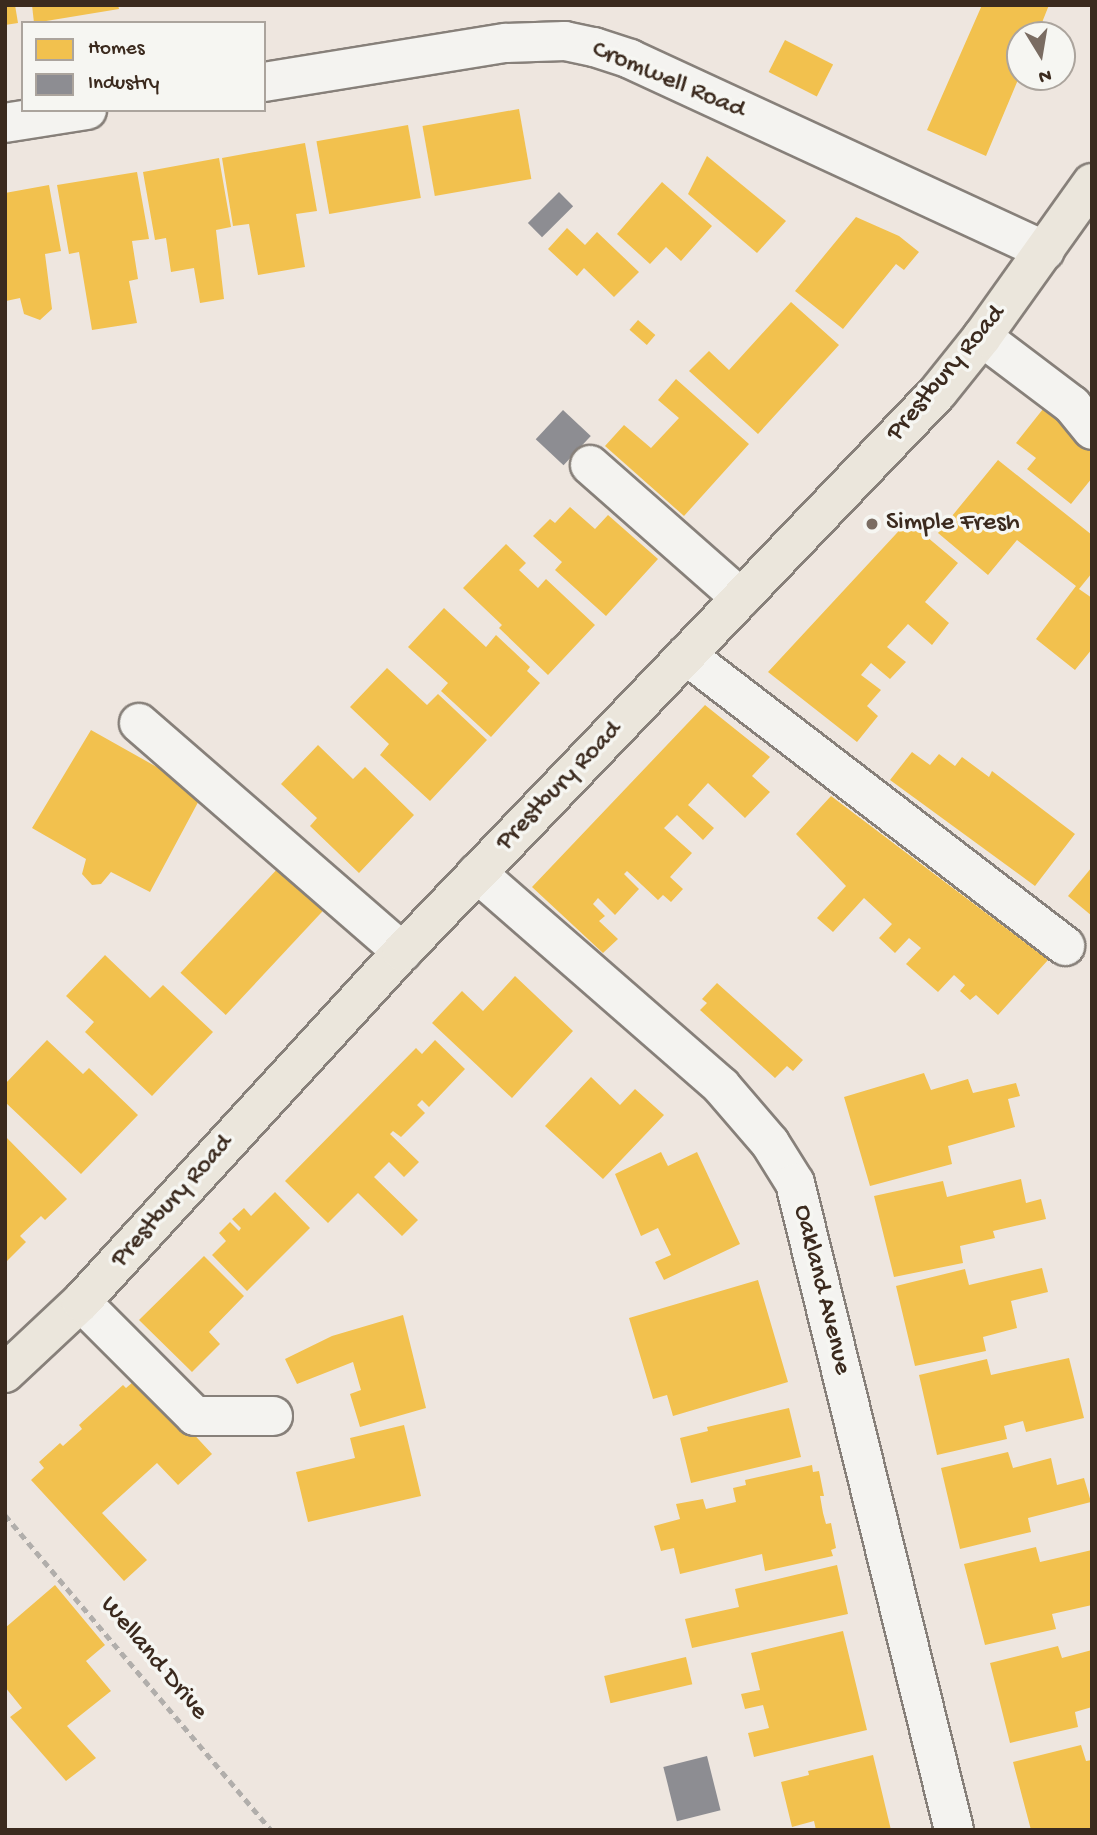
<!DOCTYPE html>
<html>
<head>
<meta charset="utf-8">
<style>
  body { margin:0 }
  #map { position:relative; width:1097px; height:1835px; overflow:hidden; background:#eee6df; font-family:"Gochi Hand",sans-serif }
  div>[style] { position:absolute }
  .homes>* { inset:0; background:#f2c14e; transform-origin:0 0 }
  .industry>* { inset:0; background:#8d8d92; transform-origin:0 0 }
  .path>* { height:4.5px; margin-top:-2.25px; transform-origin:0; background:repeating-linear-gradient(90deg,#b1aeab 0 7px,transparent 0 12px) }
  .roads { filter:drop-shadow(2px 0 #87807a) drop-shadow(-2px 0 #87807a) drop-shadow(0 2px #87807a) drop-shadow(0 -2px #87807a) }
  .minor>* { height:38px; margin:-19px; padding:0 19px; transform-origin:19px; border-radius:19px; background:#f4f3f0 }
  .major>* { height:38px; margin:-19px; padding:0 19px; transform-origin:19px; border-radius:19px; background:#ebe6dc }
  .dots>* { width:19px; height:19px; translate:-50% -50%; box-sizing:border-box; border:4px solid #f6f6f2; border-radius:50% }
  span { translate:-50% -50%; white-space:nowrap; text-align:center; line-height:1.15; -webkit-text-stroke:7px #f6f6f2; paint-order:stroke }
  .street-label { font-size:26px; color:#3b2a1e }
  .poi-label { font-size:26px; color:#3b2a1e }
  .left { translate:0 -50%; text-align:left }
  .frame { position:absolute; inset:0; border:7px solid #3b2a1e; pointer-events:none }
  .legend { position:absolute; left:21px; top:21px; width:245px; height:91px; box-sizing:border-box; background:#f6f6f2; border:2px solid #aba49d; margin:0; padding:9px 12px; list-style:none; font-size:21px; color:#3b2a1e }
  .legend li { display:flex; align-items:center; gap:14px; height:35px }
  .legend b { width:35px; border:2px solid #aba49d }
  .north { position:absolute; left:1006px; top:21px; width:70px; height:70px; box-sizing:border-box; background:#f6f6f2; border:2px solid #aba49d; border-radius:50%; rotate:169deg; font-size:19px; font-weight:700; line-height:28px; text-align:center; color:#3b2a1e }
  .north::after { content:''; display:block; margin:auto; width:24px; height:32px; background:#7a6c62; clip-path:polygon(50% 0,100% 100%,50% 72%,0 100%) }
</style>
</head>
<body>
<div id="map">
  <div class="homes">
    <i style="clip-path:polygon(5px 5px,15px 5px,18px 23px,5px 25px)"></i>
    <i style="clip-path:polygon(32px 5px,118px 5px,119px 9px,34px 23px)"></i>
    <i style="clip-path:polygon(982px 5px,1049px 5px,1037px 35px,1020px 35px,1020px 75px,986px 156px,927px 130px)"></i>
    <i style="left:785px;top:40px;width:54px;height:36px;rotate:27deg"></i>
    <i style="left:519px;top:109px;width:71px;height:98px;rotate:80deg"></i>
    <i style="left:408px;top:125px;width:74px;height:93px;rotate:80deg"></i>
    <i style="clip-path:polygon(305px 143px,317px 211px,296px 214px,305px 267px,258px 275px,249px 224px,233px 226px,222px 158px)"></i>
    <i style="clip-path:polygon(707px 156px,786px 221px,757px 253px,688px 194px)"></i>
    <i style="clip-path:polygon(219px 158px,231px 227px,216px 230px,224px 299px,200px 303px,194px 268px,171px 272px,166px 238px,155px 240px,143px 172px)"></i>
    <i style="clip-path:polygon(137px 172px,149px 239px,132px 241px,138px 279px,129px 281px,137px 323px,92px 330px,79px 252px,69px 254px,57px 185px)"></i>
    <i style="clip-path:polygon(662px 182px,712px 226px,681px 261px,666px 247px,650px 264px,617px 234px)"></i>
    <i style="clip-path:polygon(49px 185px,61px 251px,45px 254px,52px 309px,40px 320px,24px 314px,20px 298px,6px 301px,5px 193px)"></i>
    <i style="clip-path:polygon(856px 217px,899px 236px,919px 252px,904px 270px,896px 264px,843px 329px,795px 291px)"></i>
    <i style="clip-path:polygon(567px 228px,585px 245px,597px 232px,639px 272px,614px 297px,584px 268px,577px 276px,548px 249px)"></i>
    <i style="clip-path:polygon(791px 302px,839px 345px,758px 434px,689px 371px,709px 351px,729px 370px)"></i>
    <i style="left:638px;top:320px;width:23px;height:13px;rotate:41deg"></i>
    <i style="clip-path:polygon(676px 379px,749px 444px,684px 516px,605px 446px,624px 425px,651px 448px,679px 418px,658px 400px)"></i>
    <i style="clip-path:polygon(1043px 409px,1092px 447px,1092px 478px,1071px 504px,1027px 469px,1036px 458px,1016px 443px)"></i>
    <i style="clip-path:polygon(998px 460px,1092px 535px,1092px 573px,1079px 589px,1092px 598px,1092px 649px,1075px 670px,1036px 639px,1076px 586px,1017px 540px,988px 575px,938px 533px)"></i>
    <i style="clip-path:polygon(570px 507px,595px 529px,608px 515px,658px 559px,606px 616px,555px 570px,562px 562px,533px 536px,550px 519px,555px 523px)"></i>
    <i style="clip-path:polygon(908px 521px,958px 563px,925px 602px,949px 623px,932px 645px,908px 624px,887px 647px,906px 662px,890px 679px,871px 663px,861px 675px,881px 690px,867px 706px,878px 716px,857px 742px,768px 672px)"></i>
    <i style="clip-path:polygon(506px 544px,526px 563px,519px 570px,538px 588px,546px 579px,595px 625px,548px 675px,499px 628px,502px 625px,463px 588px)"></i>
    <i style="clip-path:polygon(444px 608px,486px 647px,496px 635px,530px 667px,527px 671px,540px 683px,491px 737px,441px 691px,448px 683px,408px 647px)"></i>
    <i style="clip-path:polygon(387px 668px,427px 705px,438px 694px,487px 740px,430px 801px,380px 755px,389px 744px,350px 707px)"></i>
    <i style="clip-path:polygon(705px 705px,770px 757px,752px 776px,770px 792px,745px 818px,708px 783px,688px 805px,714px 828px,703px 840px,677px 815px,664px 828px,692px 853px,670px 877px,683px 889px,671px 902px,663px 895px,658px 900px,627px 871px,624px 874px,639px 889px,615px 915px,598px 898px,593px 904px,605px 916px,599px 921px,618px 939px,603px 953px,532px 887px)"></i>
    <i style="clip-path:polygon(91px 730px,203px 793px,150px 892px,111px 872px,101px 884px,92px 885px,82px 874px,86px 859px,32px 828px)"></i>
    <i style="clip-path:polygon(318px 745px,353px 779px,365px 767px,414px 815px,359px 873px,310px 826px,317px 818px,281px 784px)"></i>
    <i style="clip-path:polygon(912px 752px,930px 765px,939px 754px,955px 766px,962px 757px,989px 777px,992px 771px,1075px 834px,1035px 886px,890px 780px)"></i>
    <i style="clip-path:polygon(831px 796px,1048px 960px,998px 1015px,976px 995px,970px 1000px,960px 991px,965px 985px,954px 975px,938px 992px,906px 964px,921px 948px,909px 938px,895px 953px,879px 938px,892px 924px,864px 898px,833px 932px,817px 918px,846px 886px,796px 834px)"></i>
    <i style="left:280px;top:866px;width:62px;height:146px;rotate:43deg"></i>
    <i style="clip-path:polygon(1092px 867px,1092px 916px,1068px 896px)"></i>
    <i style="clip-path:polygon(105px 955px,150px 998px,163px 985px,213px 1032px,152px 1096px,85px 1032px,94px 1022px,66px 996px)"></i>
    <i style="clip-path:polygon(515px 976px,573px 1031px,512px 1098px,432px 1023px,462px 991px,483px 1011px)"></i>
    <i style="clip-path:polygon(717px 983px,803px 1060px,793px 1071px,787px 1066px,775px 1078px,700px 1010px,707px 1003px,702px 999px)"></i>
    <i style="clip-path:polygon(47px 1040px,83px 1074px,89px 1068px,138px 1115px,81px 1174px,5px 1102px,5px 1084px)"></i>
    <i style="clip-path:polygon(435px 1040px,465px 1069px,429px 1107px,422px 1100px,417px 1105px,425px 1113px,401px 1137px,393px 1131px,390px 1134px,419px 1162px,404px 1177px,389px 1162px,374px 1177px,418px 1220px,402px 1236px,358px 1193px,328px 1223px,285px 1181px,416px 1048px,422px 1054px)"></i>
    <i style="clip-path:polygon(924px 1073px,931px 1090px,968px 1079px,973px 1093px,1016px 1083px,1020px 1096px,1008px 1099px,1015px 1127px,948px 1146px,952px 1164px,870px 1186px,844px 1097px)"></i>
    <i style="clip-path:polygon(591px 1077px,620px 1105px,635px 1089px,664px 1115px,603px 1179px,545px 1126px)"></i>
    <i style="clip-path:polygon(5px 1136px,67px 1199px,45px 1220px,41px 1216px,20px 1236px,26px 1242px,5px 1263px)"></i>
    <i style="clip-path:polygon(661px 1152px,668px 1166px,697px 1152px,740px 1244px,664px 1280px,655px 1262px,671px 1255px,658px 1228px,641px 1236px,615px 1174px)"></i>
    <i style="clip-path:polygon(1021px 1179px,1026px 1203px,1041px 1199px,1046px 1219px,993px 1231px,995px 1238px,960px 1246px,963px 1263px,894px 1277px,874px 1196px,943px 1181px,947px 1197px)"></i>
    <i style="clip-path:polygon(275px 1192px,310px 1228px,247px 1291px,212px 1255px,226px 1241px,219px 1233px,230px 1222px,239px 1231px,241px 1228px,232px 1219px,244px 1208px,251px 1216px)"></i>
    <i style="clip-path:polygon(204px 1256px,244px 1296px,209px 1332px,220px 1344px,192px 1372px,139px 1320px)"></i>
    <i style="clip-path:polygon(1042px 1268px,1048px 1292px,1011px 1301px,1017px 1328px,983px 1337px,986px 1351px,915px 1366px,896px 1286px,965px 1269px,969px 1285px)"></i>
    <i style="clip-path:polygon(758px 1280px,788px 1382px,673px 1416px,667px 1395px,653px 1399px,629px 1318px)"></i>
    <i style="clip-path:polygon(403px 1315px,426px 1408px,360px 1427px,350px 1394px,361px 1390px,353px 1362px,297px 1384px,285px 1359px,332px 1336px)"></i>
    <i style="clip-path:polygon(1069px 1358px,1084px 1418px,1026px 1432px,1023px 1421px,1004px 1426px,1007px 1439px,937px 1455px,919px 1375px,987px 1359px,991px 1375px)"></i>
    <i style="clip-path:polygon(140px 1376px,212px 1454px,178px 1485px,157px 1463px,102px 1513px,147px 1560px,124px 1581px,31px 1480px,44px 1468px,39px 1462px,60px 1443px,63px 1446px,82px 1429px,79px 1425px,123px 1385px,126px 1388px)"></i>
    <i style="clip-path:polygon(789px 1408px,801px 1457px,691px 1483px,680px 1438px,708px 1431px,707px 1427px)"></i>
    <i style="clip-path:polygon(404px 1425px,421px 1496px,308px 1522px,296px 1472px,355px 1458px,350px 1438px)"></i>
    <i style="clip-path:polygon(1008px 1452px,1013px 1468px,1051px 1458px,1057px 1485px,1084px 1478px,1091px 1502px,1028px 1518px,1031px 1532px,960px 1549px,941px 1468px)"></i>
    <i style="clip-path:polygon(812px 1465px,813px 1472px,819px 1471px,824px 1496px,820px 1496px,823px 1513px,826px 1524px,831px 1523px,836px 1548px,831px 1550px,833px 1556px,765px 1571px,762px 1554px,680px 1574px,674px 1548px,661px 1551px,654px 1526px,680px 1519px,676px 1504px,703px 1499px,706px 1509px,736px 1502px,733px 1488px,746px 1485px,745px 1480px)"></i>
    <i style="clip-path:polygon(1036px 1547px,1040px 1562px,1092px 1550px,1092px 1605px,1052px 1614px,1056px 1629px,985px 1645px,964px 1564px)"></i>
    <i style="clip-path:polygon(837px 1565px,848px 1614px,692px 1648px,685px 1619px,739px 1607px,735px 1589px)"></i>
    <i style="clip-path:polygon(55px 1585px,105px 1645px,86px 1661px,111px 1691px,67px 1726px,96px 1758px,66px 1781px,10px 1717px,22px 1708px,5px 1687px,5px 1628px)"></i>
    <i style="clip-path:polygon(843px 1631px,867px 1730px,754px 1757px,748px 1733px,769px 1728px,763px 1705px,745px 1709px,741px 1694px,760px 1690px,751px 1653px)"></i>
    <i style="clip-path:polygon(1058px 1646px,1062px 1658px,1092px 1650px,1092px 1707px,1075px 1712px,1078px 1727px,1010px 1743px,990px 1663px)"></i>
    <i style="left:686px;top:1657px;width:28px;height:84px;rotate:77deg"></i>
    <i style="clip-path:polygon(1081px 1745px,1086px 1761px,1092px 1760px,1092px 1830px,1031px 1830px,1013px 1762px)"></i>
    <i style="clip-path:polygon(873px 1755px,891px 1830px,816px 1830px,814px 1821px,792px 1827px,781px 1782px,809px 1775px,808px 1771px)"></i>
  </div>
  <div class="industry">
    <i style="left:559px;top:192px;width:20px;height:44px;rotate:45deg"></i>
    <i style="left:563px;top:410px;width:38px;height:40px;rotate:43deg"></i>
    <i style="left:707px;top:1756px;width:56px;height:45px;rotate:76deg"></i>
  </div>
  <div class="path">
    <i style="left:5px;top:1515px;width:412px;rotate:49.8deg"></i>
  </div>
  <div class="roads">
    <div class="minor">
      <i style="left:264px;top:82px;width:245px;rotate:-9.2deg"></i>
      <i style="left:506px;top:43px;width:59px;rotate:-1.9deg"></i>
      <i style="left:565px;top:41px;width:30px;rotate:12deg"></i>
      <i style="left:594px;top:47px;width:38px;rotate:18deg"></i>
      <i style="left:630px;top:59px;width:457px;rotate:24.8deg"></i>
      <i style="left:5px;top:123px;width:83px;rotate:-9deg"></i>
      <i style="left:982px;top:337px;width:113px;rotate:37.1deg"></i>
      <i style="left:1072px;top:405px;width:32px;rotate:51deg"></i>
      <i style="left:590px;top:465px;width:201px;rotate:41.4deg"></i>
      <i style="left:686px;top:655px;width:478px;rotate:37.5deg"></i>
      <i style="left:139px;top:723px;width:349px;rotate:41deg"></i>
      <i style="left:477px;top:873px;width:324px;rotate:41.1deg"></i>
      <i style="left:721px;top:1086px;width:75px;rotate:49.3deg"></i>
      <i style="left:770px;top:1143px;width:47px;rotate:58deg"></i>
      <i style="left:795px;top:1183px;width:666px;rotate:76.19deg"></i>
      <i style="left:81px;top:1302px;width:161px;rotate:45deg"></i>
      <i style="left:195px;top:1416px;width:78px"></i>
    </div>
    <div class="major">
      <i style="left:5px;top:1373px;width:104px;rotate:-43.1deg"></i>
      <i style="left:81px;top:1302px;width:475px;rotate:-47.5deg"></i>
      <i style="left:402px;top:952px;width:775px;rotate:-46.25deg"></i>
      <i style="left:938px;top:392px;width:70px;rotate:-51.3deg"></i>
      <i style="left:982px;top:337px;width:189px;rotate:-54.5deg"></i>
    </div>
  </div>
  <div class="dots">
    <i style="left:872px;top:524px;background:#7a6c62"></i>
  </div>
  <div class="street-label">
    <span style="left:668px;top:81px;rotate:23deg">Cromwell Road</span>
    <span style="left:947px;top:374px;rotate:-50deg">Prestbury Road</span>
    <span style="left:560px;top:787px;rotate:-46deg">Prestbury Road</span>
    <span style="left:173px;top:1202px;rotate:-48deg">Prestbury Road</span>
    <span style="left:821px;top:1290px;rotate:76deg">Oakland Avenue</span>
    <span style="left:153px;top:1659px;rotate:50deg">Welland Drive</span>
  </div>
  <div class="poi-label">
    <span class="left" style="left:886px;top:524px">Simple Fresh</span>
  </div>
  <div class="frame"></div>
  <ul class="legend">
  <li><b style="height:19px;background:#f2c14e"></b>Homes</li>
  <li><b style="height:19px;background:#8d8d92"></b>Industry</li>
  </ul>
  <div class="north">N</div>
</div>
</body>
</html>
